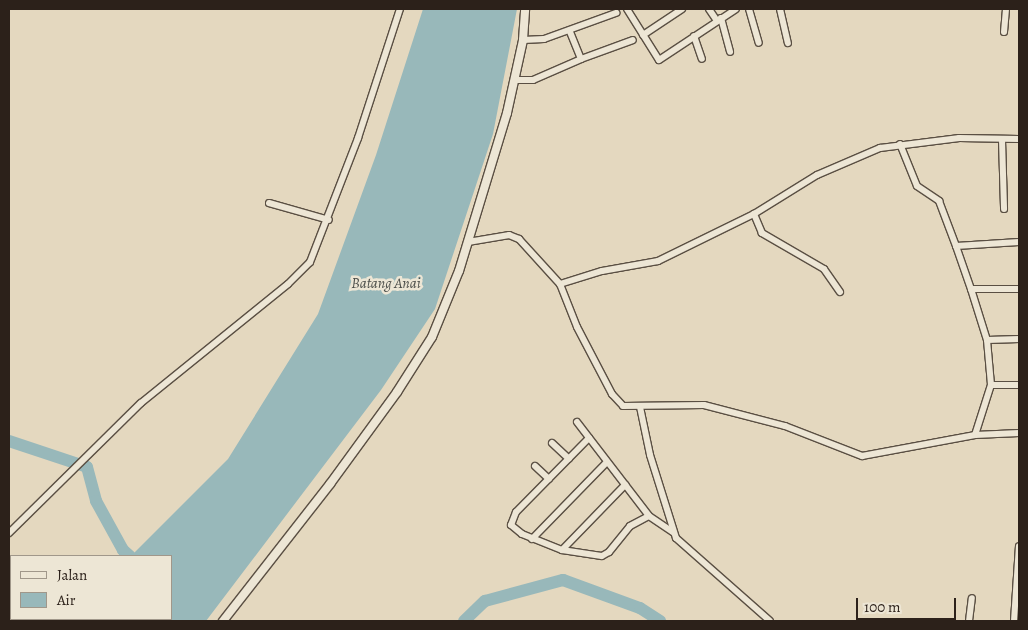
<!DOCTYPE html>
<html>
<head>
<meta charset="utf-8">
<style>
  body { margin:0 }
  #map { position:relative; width:1028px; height:630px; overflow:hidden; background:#e4d8bf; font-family:Alegreya,serif }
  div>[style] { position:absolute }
  .water>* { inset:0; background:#98b8ba }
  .river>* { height:12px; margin:-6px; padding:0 6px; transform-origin:6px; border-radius:6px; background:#98b8ba }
  .roads { filter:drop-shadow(1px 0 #5a4f43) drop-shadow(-1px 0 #5a4f43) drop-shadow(0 1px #5a4f43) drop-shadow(0 -1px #5a4f43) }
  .minor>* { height:6px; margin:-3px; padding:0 3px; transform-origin:3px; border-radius:3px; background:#ede6d5 }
  .tertiary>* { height:8px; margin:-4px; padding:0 4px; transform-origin:4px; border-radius:4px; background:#ede6d5 }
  span { translate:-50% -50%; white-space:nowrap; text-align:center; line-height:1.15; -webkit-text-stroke:5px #ede6d5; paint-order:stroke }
  .water-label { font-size:15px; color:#4c4e4a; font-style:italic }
  .frame { position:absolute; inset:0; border:10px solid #2c211a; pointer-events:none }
  .legend { position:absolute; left:10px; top:555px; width:162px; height:65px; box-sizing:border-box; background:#ede6d5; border:1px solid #a0978a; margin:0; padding:6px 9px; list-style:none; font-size:15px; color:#2c211a }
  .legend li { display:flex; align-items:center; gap:10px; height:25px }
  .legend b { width:25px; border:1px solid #a0978a }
  .scale { position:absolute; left:856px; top:598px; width:100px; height:22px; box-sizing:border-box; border:2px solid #2c211a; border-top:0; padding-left:6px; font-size:15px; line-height:18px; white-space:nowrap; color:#2c211a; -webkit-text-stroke:4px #ede6d5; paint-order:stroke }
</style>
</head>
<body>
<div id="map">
  <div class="water">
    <i style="clip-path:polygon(423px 9px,517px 9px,493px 134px,435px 309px,381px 390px,206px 621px,32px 621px,171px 619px,171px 556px,131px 556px,228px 459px,318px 314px,376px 155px)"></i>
  </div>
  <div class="river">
    <i style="left:9px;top:441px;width:82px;rotate:18.4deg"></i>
    <i style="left:87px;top:467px;width:35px;rotate:75deg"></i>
    <i style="left:96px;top:501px;width:56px;rotate:61.1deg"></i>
    <i style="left:123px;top:550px;width:9px;rotate:41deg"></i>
    <i style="left:9px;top:602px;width:2px;rotate:27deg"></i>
    <i style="left:464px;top:621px;width:29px;rotate:-44deg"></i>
    <i style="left:485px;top:601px;width:81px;rotate:-15.1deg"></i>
    <i style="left:563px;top:580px;width:82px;rotate:20deg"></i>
    <i style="left:640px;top:608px;width:24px;rotate:33deg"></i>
  </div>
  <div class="roads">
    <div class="minor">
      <i style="left:627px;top:9px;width:60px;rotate:57.9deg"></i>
      <i style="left:659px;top:60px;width:92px;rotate:-33.5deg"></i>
      <i style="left:709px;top:9px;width:14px;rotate:56deg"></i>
      <i style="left:749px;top:9px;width:35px;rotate:74deg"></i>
      <i style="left:780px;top:9px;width:35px;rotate:77deg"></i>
      <i style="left:721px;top:18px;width:35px;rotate:75deg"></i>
      <i style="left:1004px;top:32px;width:23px;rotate:-85deg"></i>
      <i style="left:643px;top:35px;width:47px;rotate:-33.7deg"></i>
      <i style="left:694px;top:36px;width:24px;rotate:71deg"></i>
      <i style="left:523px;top:40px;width:21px;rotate:-3deg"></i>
      <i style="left:544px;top:39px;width:77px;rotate:-19.9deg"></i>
      <i style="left:581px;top:59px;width:55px;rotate:-20.1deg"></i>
      <i style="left:515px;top:80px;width:18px"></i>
      <i style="left:533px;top:80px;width:52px;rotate:-23.6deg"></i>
      <i style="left:581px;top:59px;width:31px;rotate:-112deg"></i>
      <i style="left:1002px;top:140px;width:69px;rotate:88.3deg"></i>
      <i style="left:900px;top:144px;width:45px;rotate:68deg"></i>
      <i style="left:917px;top:186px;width:27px;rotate:34deg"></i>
      <i style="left:939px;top:201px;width:48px;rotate:69.3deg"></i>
      <i style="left:956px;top:246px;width:63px;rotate:-3.6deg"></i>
      <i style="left:269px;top:203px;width:62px;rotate:15.8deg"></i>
      <i style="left:468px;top:242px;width:42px;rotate:-9.7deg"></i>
      <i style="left:509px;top:235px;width:11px;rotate:22deg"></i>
      <i style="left:519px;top:239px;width:61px;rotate:47.7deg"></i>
      <i style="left:560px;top:284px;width:46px;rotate:68.4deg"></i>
      <i style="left:577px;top:327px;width:76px;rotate:62.4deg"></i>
      <i style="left:612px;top:394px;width:16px;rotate:47deg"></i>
      <i style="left:623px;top:406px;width:81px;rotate:-0.7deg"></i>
      <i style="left:704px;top:405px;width:84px;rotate:14.5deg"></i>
      <i style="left:785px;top:426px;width:83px;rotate:21.3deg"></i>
      <i style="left:862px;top:456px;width:115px;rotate:-10.5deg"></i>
      <i style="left:975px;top:435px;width:44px;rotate:-2.6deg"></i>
      <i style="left:956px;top:246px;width:46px;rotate:70.8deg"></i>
      <i style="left:971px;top:289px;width:48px"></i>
      <i style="left:560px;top:284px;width:44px;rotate:-17.2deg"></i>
      <i style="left:602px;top:271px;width:57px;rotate:-10.1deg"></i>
      <i style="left:658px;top:261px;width:107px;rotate:-26.1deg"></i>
      <i style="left:971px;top:289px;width:53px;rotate:72.6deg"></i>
      <i style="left:987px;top:340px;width:45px;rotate:84.9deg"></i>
      <i style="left:991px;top:385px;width:28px"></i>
      <i style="left:840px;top:292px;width:28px;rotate:-125deg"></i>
      <i style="left:824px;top:269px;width:72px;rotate:-149.9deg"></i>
      <i style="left:762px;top:233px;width:21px;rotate:-113deg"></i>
      <i style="left:754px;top:214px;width:74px;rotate:-31.8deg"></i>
      <i style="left:817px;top:175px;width:69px;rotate:-23.2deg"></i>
      <i style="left:880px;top:148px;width:80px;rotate:-7.2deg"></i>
      <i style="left:959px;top:138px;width:60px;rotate:1deg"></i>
      <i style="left:987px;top:340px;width:32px;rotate:-2deg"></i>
      <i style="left:640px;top:407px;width:49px;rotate:78.2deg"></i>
      <i style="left:650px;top:455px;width:87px;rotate:72.6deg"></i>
      <i style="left:676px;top:538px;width:125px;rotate:41.4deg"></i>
      <i style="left:577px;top:422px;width:118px;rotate:52.5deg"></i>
      <i style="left:649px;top:516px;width:30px;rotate:34deg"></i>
      <i style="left:975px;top:435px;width:52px;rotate:-72.3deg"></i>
      <i style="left:589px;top:438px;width:104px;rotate:134.6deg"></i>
      <i style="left:516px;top:512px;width:14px;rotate:111deg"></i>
      <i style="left:511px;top:525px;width:14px;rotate:39deg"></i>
      <i style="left:522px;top:534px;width:43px;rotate:21.8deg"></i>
      <i style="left:562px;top:550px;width:40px;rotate:8.5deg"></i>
      <i style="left:602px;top:556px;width:8px;rotate:-30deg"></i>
      <i style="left:609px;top:552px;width:33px;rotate:-51deg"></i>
      <i style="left:630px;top:526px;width:21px;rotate:-28deg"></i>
      <i style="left:552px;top:443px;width:23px;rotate:43deg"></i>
      <i style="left:535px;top:466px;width:19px;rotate:43deg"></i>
      <i style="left:9px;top:533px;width:185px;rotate:-44.6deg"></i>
      <i style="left:141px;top:403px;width:189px;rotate:-39deg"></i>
      <i style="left:288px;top:284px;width:31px;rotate:-45deg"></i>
      <i style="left:310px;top:262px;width:133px;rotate:-68.8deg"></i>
      <i style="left:358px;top:138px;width:136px;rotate:-72deg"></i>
      <i style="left:532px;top:539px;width:107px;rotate:-45.8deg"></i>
      <i style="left:562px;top:550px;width:91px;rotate:-45.9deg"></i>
      <i style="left:969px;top:621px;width:23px;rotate:-83deg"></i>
      <i style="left:1014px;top:621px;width:75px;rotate:-86.2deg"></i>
    </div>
    <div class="tertiary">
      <i style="left:223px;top:621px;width:174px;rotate:-52deg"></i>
      <i style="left:330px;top:484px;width:114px;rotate:-53.9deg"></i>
      <i style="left:397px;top:392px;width:65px;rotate:-57.5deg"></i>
      <i style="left:432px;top:337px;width:71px;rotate:-67.8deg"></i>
      <i style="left:459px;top:271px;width:165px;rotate:-73.1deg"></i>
      <i style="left:507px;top:113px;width:75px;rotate:-77.6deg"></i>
      <i style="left:523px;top:40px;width:31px;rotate:-86deg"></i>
    </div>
  </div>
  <div class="water-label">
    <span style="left:386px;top:284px">Batang Anai</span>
  </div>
  <div class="frame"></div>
  <ul class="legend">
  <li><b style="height:6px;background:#ede6d5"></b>Jalan</li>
  <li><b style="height:14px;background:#98b8ba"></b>Air</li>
  </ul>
  <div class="scale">100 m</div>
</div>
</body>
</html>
